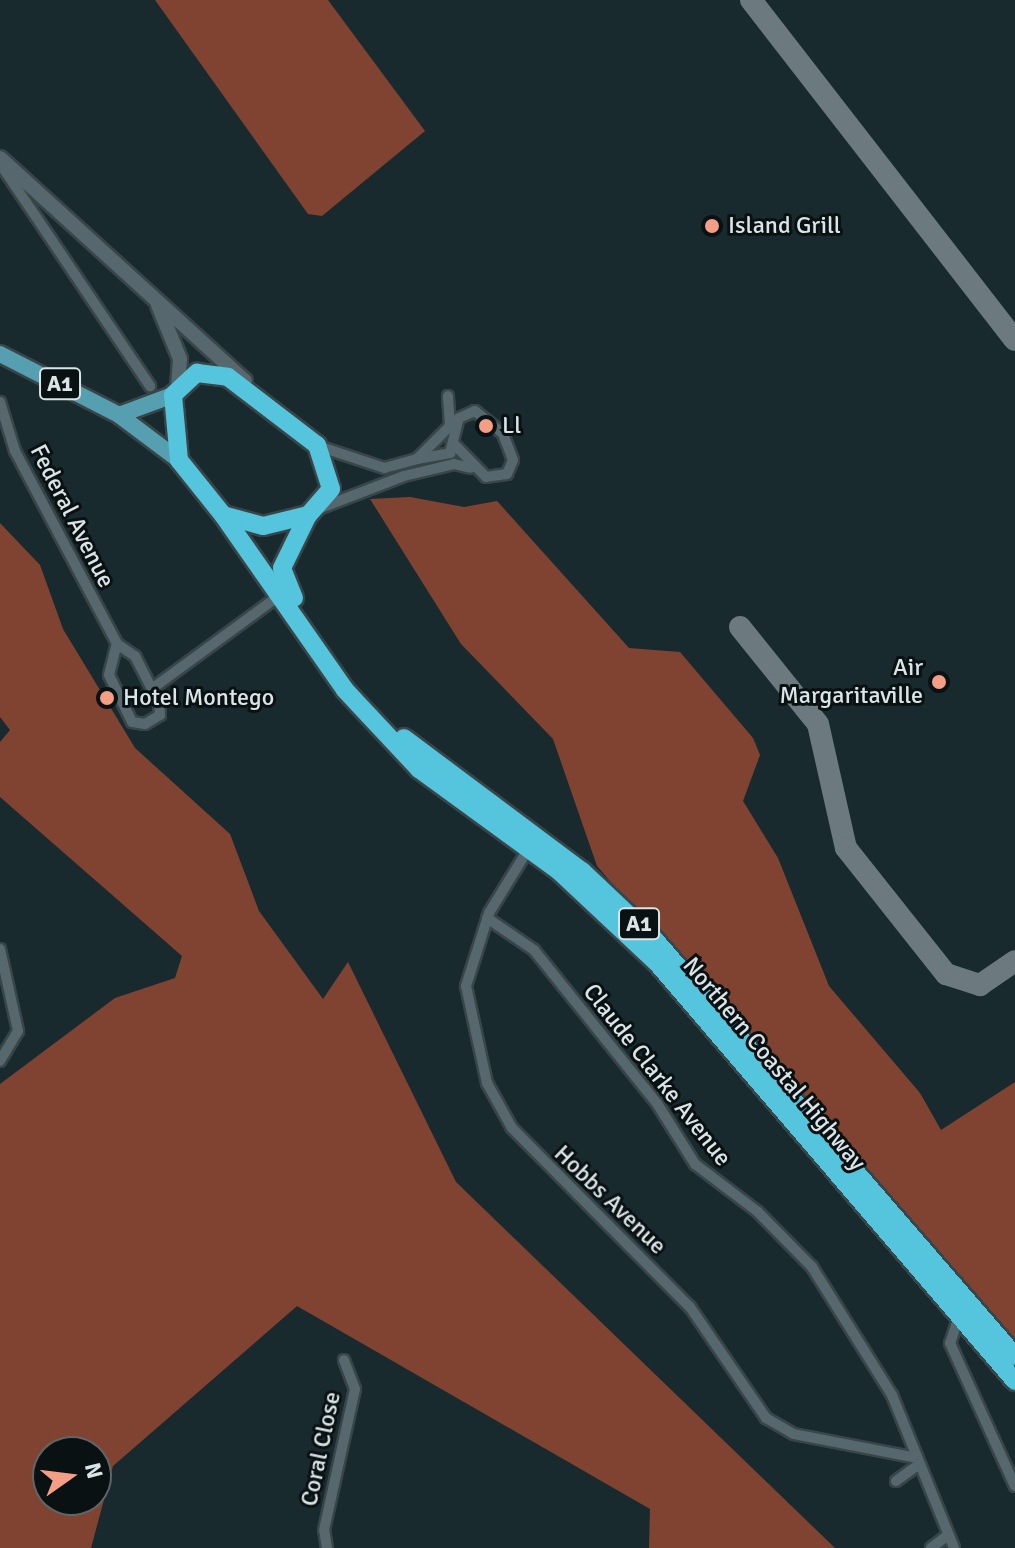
<!DOCTYPE html>
<html>
<head>
<meta charset="utf-8">
<style>
  body { margin:0 }
  #map { position:relative; width:1015px; height:1548px; overflow:hidden; background:#192a2f; font-family:Signika,sans-serif }
  div>[style] { position:absolute }
  .forest>* { inset:0; background:#814331 }
  .taxiway>* { height:22px; margin:-11px; padding:0 11px; transform-origin:11px; border-radius:11px; background:#6c7a7f }
  .roads { filter:drop-shadow(2px 0 #384549) drop-shadow(-2px 0 #384549) drop-shadow(0 2px #384549) drop-shadow(0 -2px #384549) }
  .street>* { height:10px; margin:-5px; padding:0 5px; transform-origin:5px; border-radius:5px; background:#56686d }
  .secondary>* { height:14px; margin:-7px; padding:0 7px; transform-origin:7px; border-radius:7px; background:#56686d }
  .primary>* { height:16px; margin:-8px; padding:0 8px; transform-origin:8px; border-radius:8px; background:#559fb0 }
  .highway>* { height:18px; margin:-9px; padding:0 9px; transform-origin:9px; border-radius:9px; background:#55c4dd }
  .dots>* { width:22px; height:22px; translate:-50% -50%; box-sizing:border-box; border:4px solid #0a1113; border-radius:50% }
  span { translate:-50% -50%; white-space:nowrap; text-align:center; line-height:1.15; -webkit-text-stroke:6px #0a1113; paint-order:stroke }
  .shield-label span { padding:2px 6px; background:#0a1113; border:2px solid; border-radius:6px; -webkit-text-stroke-width:0 }
  .shield-label { font-size:22px; color:#dbe5e8; font-weight:700 }
  .poi-label { font-size:24px; color:#dbe5e8 }
  .left { translate:0 -50%; text-align:left }
  .right { translate:-100% -50%; text-align:right }
  .street-label { font-size:24px; color:#dbe5e8 }
  .north { position:absolute; left:32px; top:1436px; width:80px; height:80px; box-sizing:border-box; background:#0a1113; border:2px solid #5e6668; border-radius:50%; rotate:76deg; font-size:22px; font-weight:700; line-height:32px; text-align:center; color:#dbe5e8 }
  .north::after { content:''; display:block; margin:auto; width:28px; height:36px; background:#f49e86; clip-path:polygon(50% 0,100% 100%,50% 72%,0 100%) }
</style>
</head>
<body>
<div id="map">
  <div class="forest">
    <i style="clip-path:polygon(155px 0,328px 0,425px 131px,322px 216px,308px 214px)"></i>
    <i style="clip-path:polygon(410px 497px,464px 507px,497px 501px,629px 648px,680px 652px,753px 738px,760px 755px,743px 801px,778px 858px,829px 986px,920px 1093px,941px 1130px,1015px 1082px,1015px 1349px,597px 866px,553px 739px,461px 644px,370px 499px)"></i>
    <i style="clip-path:polygon(evenodd,0 523px,40px 565px,63px 629px,135px 748px,230px 834px,259px 911px,323px 999px,348px 962px,456px 1182px,835px 1548px,649px 1548px,650px 1509px,297px 1306px,113px 1466px,91px 1548px,0 1548px,0 1084px,115px 998px,175px 978px,182px 956px,0 797px,0 742px,10px 730px,0 717px,0 523px,48px 1452px,96px 1452px,96px 1500px,48px 1500px,48px 1452px)"></i>
  </div>
  <div class="taxiway">
    <i style="left:751px;top:0;width:430px;rotate:52.2deg"></i>
    <i style="left:740px;top:627px;width:124px;rotate:51.2deg"></i>
    <i style="left:818px;top:724px;width:127px;rotate:77.3deg"></i>
    <i style="left:846px;top:848px;width:161px;rotate:51.6deg"></i>
    <i style="left:946px;top:974px;width:36px;rotate:18deg"></i>
    <i style="left:980px;top:985px;width:42px;rotate:-34.4deg"></i>
  </div>
  <div class="roads">
    <div class="street">
      <i style="left:1px;top:165px;width:267px;rotate:56deg"></i>
      <i style="left:0;top:402px;width:51px;rotate:73deg"></i>
      <i style="left:15px;top:451px;width:218px;rotate:62.1deg"></i>
      <i style="left:318px;top:446px;width:70px;rotate:18.4deg"></i>
      <i style="left:384px;top:468px;width:34px;rotate:-15deg"></i>
      <i style="left:417px;top:459px;width:47px;rotate:-45deg"></i>
      <i style="left:450px;top:426px;width:30px;rotate:-94deg"></i>
      <i style="left:417px;top:459px;width:34px;rotate:-10deg"></i>
      <i style="left:450px;top:453px;width:36px;rotate:-76deg"></i>
      <i style="left:459px;top:418px;width:17px;rotate:-24deg"></i>
      <i style="left:475px;top:411px;width:36px;rotate:39deg"></i>
      <i style="left:503px;top:434px;width:28px;rotate:69deg"></i>
      <i style="left:513px;top:460px;width:15px;rotate:113deg"></i>
      <i style="left:507px;top:474px;width:21px;rotate:172deg"></i>
      <i style="left:486px;top:477px;width:45px;rotate:-134.1deg"></i>
      <i style="left:318px;top:509px;width:92px;rotate:-21deg"></i>
      <i style="left:404px;top:476px;width:51px;rotate:-13.5deg"></i>
      <i style="left:454px;top:464px;width:17px;rotate:13deg"></i>
      <i style="left:117px;top:644px;width:22px;rotate:34deg"></i>
      <i style="left:135px;top:656px;width:53px;rotate:62.9deg"></i>
      <i style="left:159px;top:703px;width:12px;rotate:85deg"></i>
      <i style="left:160px;top:715px;width:17px;rotate:149deg"></i>
      <i style="left:145px;top:724px;width:13px;rotate:-171deg"></i>
      <i style="left:132px;top:722px;width:52px;rotate:-116.1deg"></i>
      <i style="left:109px;top:675px;width:32px;rotate:-76deg"></i>
      <i style="left:153px;top:688px;width:157px;rotate:-36.2deg"></i>
      <i style="left:529px;top:848px;width:76px;rotate:121.6deg"></i>
      <i style="left:489px;top:913px;width:77px;rotate:107.5deg"></i>
      <i style="left:466px;top:986px;width:99px;rotate:77.8deg"></i>
      <i style="left:487px;top:1083px;width:51px;rotate:60.9deg"></i>
      <i style="left:512px;top:1128px;width:252px;rotate:45.2deg"></i>
      <i style="left:690px;top:1307px;width:135px;rotate:55.6deg"></i>
      <i style="left:766px;top:1418px;width:32px;rotate:30deg"></i>
      <i style="left:794px;top:1434px;width:125px;rotate:11deg"></i>
      <i style="left:487px;top:918px;width:57px;rotate:34.2deg"></i>
      <i style="left:534px;top:950px;width:198px;rotate:51.3deg"></i>
      <i style="left:658px;top:1105px;width:70px;rotate:57.9deg"></i>
      <i style="left:695px;top:1164px;width:79px;rotate:37.3deg"></i>
      <i style="left:758px;top:1212px;width:77px;rotate:45.5deg"></i>
      <i style="left:812px;top:1267px;width:151px;rotate:58deg"></i>
      <i style="left:892px;top:1395px;width:165px;rotate:67.9deg"></i>
      <i style="left:0;top:949px;width:84px;rotate:77.6deg"></i>
      <i style="left:18px;top:1031px;width:35px;rotate:121deg"></i>
      <i style="left:960px;top:1313px;width:32px;rotate:108deg"></i>
      <i style="left:950px;top:1343px;width:157px;rotate:65.6deg"></i>
      <i style="left:896px;top:1481px;width:29px;rotate:-36deg"></i>
      <i style="left:327px;top:1548px;width:18px;rotate:-99deg"></i>
      <i style="left:324px;top:1530px;width:144px;rotate:-77.6deg"></i>
      <i style="left:355px;top:1389px;width:31px;rotate:-111deg"></i>
      <i style="left:931px;top:1548px;width:21px;rotate:-37deg"></i>
    </div>
    <div class="secondary">
      <i style="left:0;top:158px;width:331px;rotate:42.3deg"></i>
      <i style="left:158px;top:305px;width:58px;rotate:67.8deg"></i>
      <i style="left:180px;top:359px;width:28px;rotate:94deg"></i>
    </div>
    <div class="primary">
      <i style="left:0;top:354px;width:134px;rotate:27.1deg"></i>
      <i style="left:119px;top:415px;width:75px;rotate:36.9deg"></i>
      <i style="left:119px;top:415px;width:58px;rotate:-20.3deg"></i>
    </div>
    <div class="highway">
      <i style="left:197px;top:373px;width:31px;rotate:7deg"></i>
      <i style="left:228px;top:377px;width:112px;rotate:37.4deg"></i>
      <i style="left:317px;top:445px;width:46px;rotate:72.3deg"></i>
      <i style="left:331px;top:489px;width:35px;rotate:131deg"></i>
      <i style="left:308px;top:515px;width:46px;rotate:166.3deg"></i>
      <i style="left:263px;top:526px;width:41px;rotate:-164.6deg"></i>
      <i style="left:223px;top:515px;width:70px;rotate:-128.7deg"></i>
      <i style="left:179px;top:460px;width:65px;rotate:-95.3deg"></i>
      <i style="left:173px;top:395px;width:33px;rotate:-43deg"></i>
      <i style="left:223px;top:515px;width:213px;rotate:55.1deg"></i>
      <i style="left:345px;top:690px;width:108px;rotate:46.9deg"></i>
      <i style="left:419px;top:769px;width:173px;rotate:36.1deg"></i>
      <i style="left:559px;top:871px;width:136px;rotate:43.2deg"></i>
      <i style="left:658px;top:964px;width:549px;rotate:49.43deg"></i>
      <i style="left:294px;top:598px;width:32px;rotate:-112deg"></i>
      <i style="left:282px;top:568px;width:59px;rotate:-63.9deg"></i>
      <i style="left:404px;top:738px;width:222px;rotate:36.8deg"></i>
      <i style="left:582px;top:871px;width:100px;rotate:43.4deg"></i>
      <i style="left:655px;top:940px;width:550px;rotate:49.13deg"></i>
    </div>
  </div>
  <div class="dots">
    <i style="left:712px;top:226px;background:#f49e86"></i>
    <i style="left:486px;top:426px;background:#f49e86"></i>
    <i style="left:939px;top:682px;background:#f49e86"></i>
    <i style="left:107px;top:698px;background:#f49e86"></i>
  </div>
  <div class="shield-label">
    <span style="left:60px;top:384px">A1</span>
    <span style="left:639px;top:924px">A1</span>
  </div>
  <div class="poi-label">
    <span class="left" style="left:728px;top:226px">Island Grill</span>
    <span class="left" style="left:502px;top:426px">Ll</span>
    <span class="right" style="left:923px;top:682px">Air<br>Margaritaville</span>
    <span class="left" style="left:123px;top:698px">Hotel Montego</span>
  </div>
  <div class="street-label">
    <span style="left:72px;top:516px;rotate:63deg">Federal Avenue</span>
    <span style="left:774px;top:1064px;rotate:50deg">Northern Coastal Highway</span>
    <span style="left:657px;top:1075px;rotate:52deg">Claude Clarke Avenue</span>
    <span style="left:610px;top:1200px;rotate:44deg">Hobbs Avenue</span>
    <span style="left:321px;top:1449px;rotate:-78deg">Coral Close</span>
  </div>
  <div class="north">N</div>
</div>
</body>
</html>
